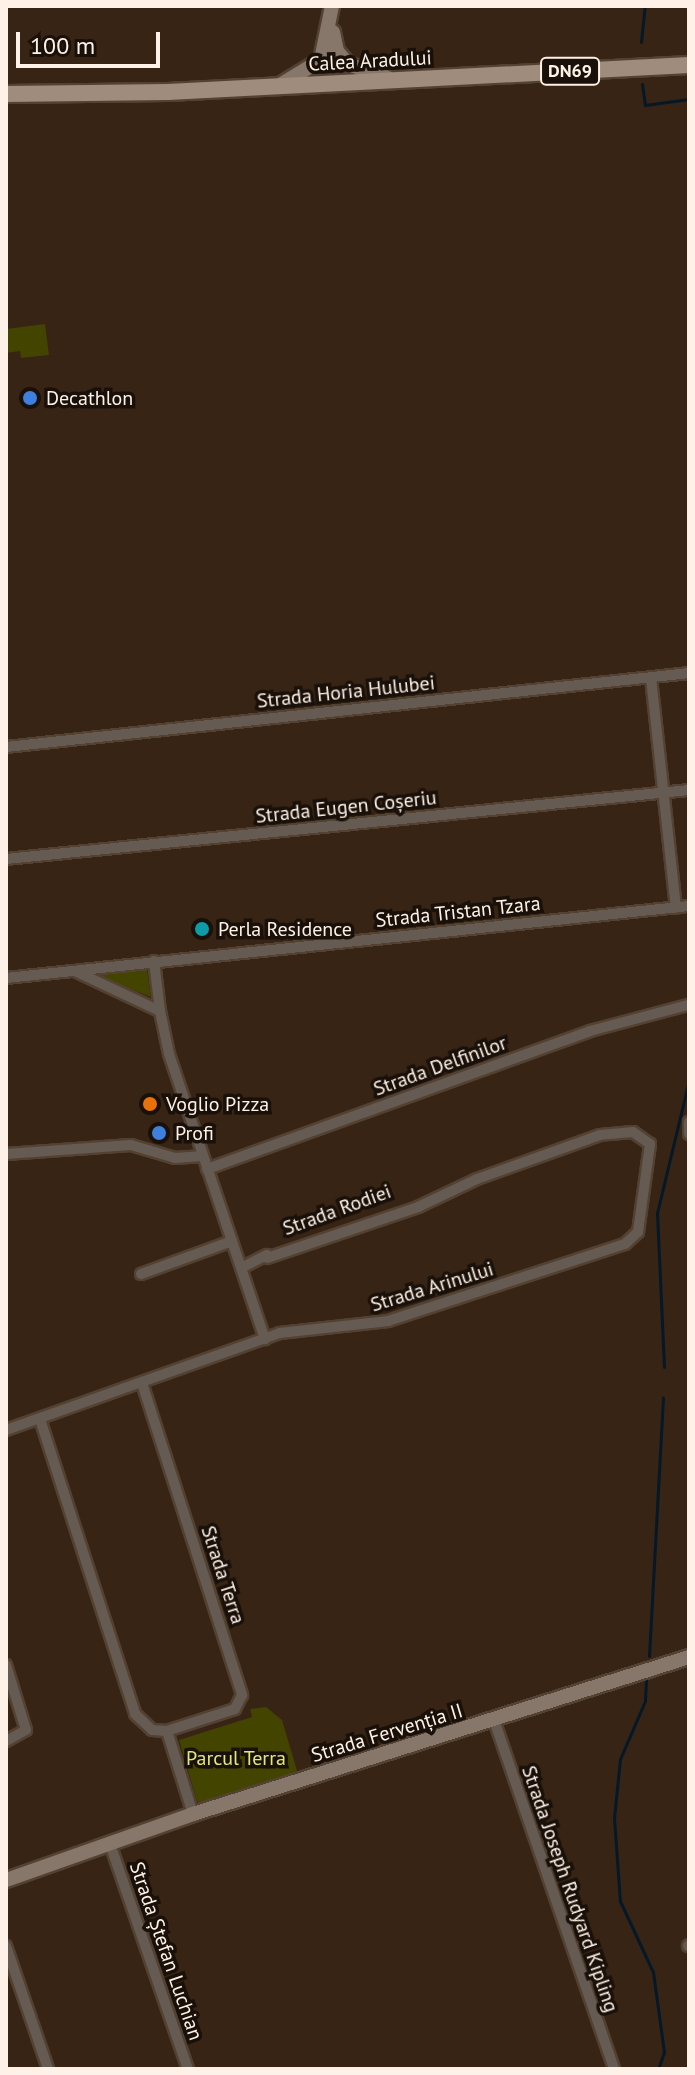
<!DOCTYPE html>
<html>
<head>
<meta charset="utf-8">
<style>
  body { margin:0 }
  #map { position:relative; width:695px; height:2075px; overflow:hidden; background:#372414; font-family:"PT Sans",sans-serif }
  div>[style] { position:absolute }
  .green>* { inset:0; background:#424400 }
  .stream>* { height:3px; margin:-1.5px; padding:0 1.5px; transform-origin:1.5px; border-radius:1.5px; background:#051828 }
  .roads { filter:drop-shadow(2px 0 #534132) drop-shadow(-2px 0 #534132) drop-shadow(0 2px #534132) drop-shadow(0 -2px #534132) }
  .street>* { height:10px; margin:-5px; padding:0 5px; transform-origin:5px; border-radius:5px; background:#655b53 }
  .secondary>* { height:14px; margin:-7px; padding:0 7px; transform-origin:7px; border-radius:7px; background:#86776a }
  .primary>* { height:16px; margin:-8px; padding:0 8px; transform-origin:8px; border-radius:8px; background:#a08c7c }
  .dots>* { width:22px; height:22px; translate:-50% -50%; box-sizing:border-box; border:4px solid #181009; border-radius:50% }
  span { translate:-50% -50%; white-space:nowrap; text-align:center; line-height:1.15; -webkit-text-stroke:7px #181009; paint-order:stroke }
  .shield-label span { padding:2px 6px; background:#181009; border:2px solid; border-radius:6px; -webkit-text-stroke-width:0 }
  .shield-label { font-size:18px; color:#fef1e7; font-weight:700 }
  .street-label { font-size:20px; color:#fef1e7 }
  .poi-label { font-size:20px; color:#fef1e7 }
  .left { translate:0 -50%; text-align:left }
  .park-label { font-size:20px; color:#e3e87a }
  .frame { position:absolute; inset:0; border:8px solid #fef1e7; pointer-events:none }
  .scale { position:absolute; left:16px; top:32px; width:144px; height:36px; box-sizing:border-box; border:4px solid #fef1e7; border-top:0; padding-left:10px; font-size:24px; line-height:28px; white-space:nowrap; color:#fef1e7; -webkit-text-stroke:6px #181009; paint-order:stroke }
</style>
</head>
<body>
<div id="map">
  <div class="green">
    <i style="clip-path:polygon(45px 324px,49px 355px,21px 358px,20px 351px,6px 353px,6px 329px)"></i>
    <i style="clip-path:polygon(147px 969px,151px 997px,99px 977px,102px 974px)"></i>
    <i style="clip-path:polygon(266px 1707px,282px 1720px,298px 1774px,202px 1804px,197px 1801px,179px 1740px,252px 1717px,250px 1709px)"></i>
  </div>
  <div class="stream">
    <i style="left:641px;top:42px;width:36px;rotate:-84deg"></i>
    <i style="left:642px;top:84px;width:21px;rotate:82deg"></i>
    <i style="left:645px;top:105px;width:44px;rotate:-7.8deg"></i>
    <i style="left:664px;top:1367px;width:154px;rotate:-92.6deg"></i>
    <i style="left:657px;top:1213px;width:137px;rotate:-76.5deg"></i>
    <i style="left:649px;top:1656px;width:259px;rotate:-86.9deg"></i>
    <i style="left:646px;top:1680px;width:21px;rotate:93deg"></i>
    <i style="left:645px;top:1701px;width:63px;rotate:113.3deg"></i>
    <i style="left:620px;top:1759px;width:59px;rotate:95.8deg"></i>
    <i style="left:614px;top:1818px;width:83px;rotate:85.9deg"></i>
    <i style="left:620px;top:1901px;width:78px;rotate:65.1deg"></i>
    <i style="left:653px;top:1972px;width:81px;rotate:82.2deg"></i>
    <i style="left:664px;top:2052px;width:18px;rotate:109deg"></i>
  </div>
  <div class="roads">
    <div class="street">
      <i style="left:651px;top:678px;width:231px;rotate:83.8deg"></i>
      <i style="left:6px;top:747px;width:687px;rotate:-6.18deg"></i>
      <i style="left:6px;top:859px;width:686px;rotate:-5.77deg"></i>
      <i style="left:154px;top:961px;width:50px;rotate:83.2deg"></i>
      <i style="left:77px;top:972px;width:92px;rotate:25.2deg"></i>
      <i style="left:160px;top:1011px;width:44px;rotate:78.2deg"></i>
      <i style="left:169px;top:1054px;width:301px;rotate:71.4deg"></i>
      <i style="left:6px;top:978px;width:687px;rotate:-6.02deg"></i>
      <i style="left:689px;top:1122px;width:12px;rotate:90deg"></i>
      <i style="left:6px;top:1154px;width:125px;rotate:-4.1deg"></i>
      <i style="left:131px;top:1145px;width:46px;rotate:16.5deg"></i>
      <i style="left:175px;top:1158px;width:28px;rotate:-4deg"></i>
      <i style="left:207px;top:1169px;width:407px;rotate:-19.8deg"></i>
      <i style="left:590px;top:1031px;width:101px;rotate:-14.9deg"></i>
      <i style="left:241px;top:1268px;width:29px;rotate:-27deg"></i>
      <i style="left:141px;top:1274px;width:97px;rotate:-19.9deg"></i>
      <i style="left:142px;top:1383px;width:328px;rotate:72.2deg"></i>
      <i style="left:242px;top:1695px;width:16px;rotate:117deg"></i>
      <i style="left:235px;top:1709px;width:71px;rotate:162.1deg"></i>
      <i style="left:40px;top:1419px;width:310px;rotate:72.1deg"></i>
      <i style="left:135px;top:1714px;width:23px;rotate:43deg"></i>
      <i style="left:152px;top:1730px;width:15px;rotate:4deg"></i>
      <i style="left:167px;top:1731px;width:87px;rotate:72.6deg"></i>
      <i style="left:6px;top:1430px;width:291px;rotate:-19.5deg"></i>
      <i style="left:280px;top:1333px;width:109px;rotate:-6.3deg"></i>
      <i style="left:388px;top:1321px;width:249px;rotate:-18deg"></i>
      <i style="left:625px;top:1244px;width:18px;rotate:-43deg"></i>
      <i style="left:638px;top:1232px;width:89px;rotate:-82.2deg"></i>
      <i style="left:650px;top:1144px;width:21px;rotate:-145deg"></i>
      <i style="left:633px;top:1132px;width:33px;rotate:175deg"></i>
      <i style="left:600px;top:1135px;width:131px;rotate:160.3deg"></i>
      <i style="left:477px;top:1179px;width:65px;rotate:154.6deg"></i>
      <i style="left:418px;top:1207px;width:159px;rotate:161.3deg"></i>
      <i style="left:6px;top:1665px;width:68px;rotate:72.9deg"></i>
      <i style="left:26px;top:1730px;width:23px;rotate:151deg"></i>
      <i style="left:494px;top:1720px;width:369px;rotate:71deg"></i>
      <i style="left:110px;top:1844px;width:238px;rotate:70.9deg"></i>
      <i style="left:6px;top:1946px;width:130px;rotate:71.1deg"></i>
      <i style="left:688px;top:1946px;width:1px;rotate:-45deg"></i>
    </div>
    <div class="secondary">
      <i style="left:333px;top:32px;width:19px;rotate:78deg"></i>
      <i style="left:337px;top:51px;width:17px;rotate:50deg"></i>
      <i style="left:348px;top:64px;width:42px;rotate:19.3deg"></i>
      <i style="left:280px;top:85px;width:48px;rotate:-31.4deg"></i>
      <i style="left:321px;top:60px;width:55px;rotate:-78.5deg"></i>
      <i style="left:6px;top:1880px;width:198px;rotate:-19.4deg"></i>
      <i style="left:193px;top:1814px;width:520px;rotate:-17.56deg"></i>
    </div>
    <div class="primary">
      <i style="left:6px;top:94px;width:162px;rotate:-0.7deg"></i>
      <i style="left:168px;top:92px;width:522px;rotate:-2.97deg"></i>
    </div>
  </div>
  <div class="dots">
    <i style="left:30px;top:398px;background:#3f7fe0"></i>
    <i style="left:202px;top:929px;background:#0f9aa8"></i>
    <i style="left:150px;top:1104px;background:#e8710a"></i>
    <i style="left:159px;top:1133px;background:#3f7fe0"></i>
  </div>
  <div class="shield-label">
    <span style="left:570px;top:71px">DN69</span>
  </div>
  <div class="street-label">
    <span style="left:370px;top:61px;rotate:-3deg">Calea Aradului</span>
    <span style="left:346px;top:692px;rotate:-6deg">Strada Horia Hulubei</span>
    <span style="left:346px;top:807px;rotate:-6deg">Strada Eugen Coșeriu</span>
    <span style="left:458px;top:912px;rotate:-6deg">Strada Tristan Tzara</span>
    <span style="left:440px;top:1066px;rotate:-20deg">Strada Delfinilor</span>
    <span style="left:337px;top:1210px;rotate:-20deg">Strada Rodiei</span>
    <span style="left:432px;top:1287px;rotate:-17deg">Strada Arinului</span>
    <span style="left:223px;top:1575px;rotate:72deg">Strada Terra</span>
    <span style="left:387px;top:1733px;rotate:-17deg">Strada Fervenția II</span>
    <span style="left:570px;top:1889px;rotate:71deg">Strada Joseph Rudyard Kipling</span>
    <span style="left:166px;top:1951px;rotate:71deg">Strada Ștefan Luchian</span>
  </div>
  <div class="poi-label">
    <span class="left" style="left:46px;top:398px">Decathlon</span>
    <span class="left" style="left:218px;top:929px">Perla Residence</span>
    <span class="left" style="left:166px;top:1104px">Voglio Pizza</span>
    <span class="left" style="left:175px;top:1133px">Profi</span>
  </div>
  <div class="park-label">
    <span style="left:236px;top:1758px">Parcul Terra</span>
  </div>
  <div class="frame"></div>
  <div class="scale">100 m</div>
</div>
</body>
</html>
